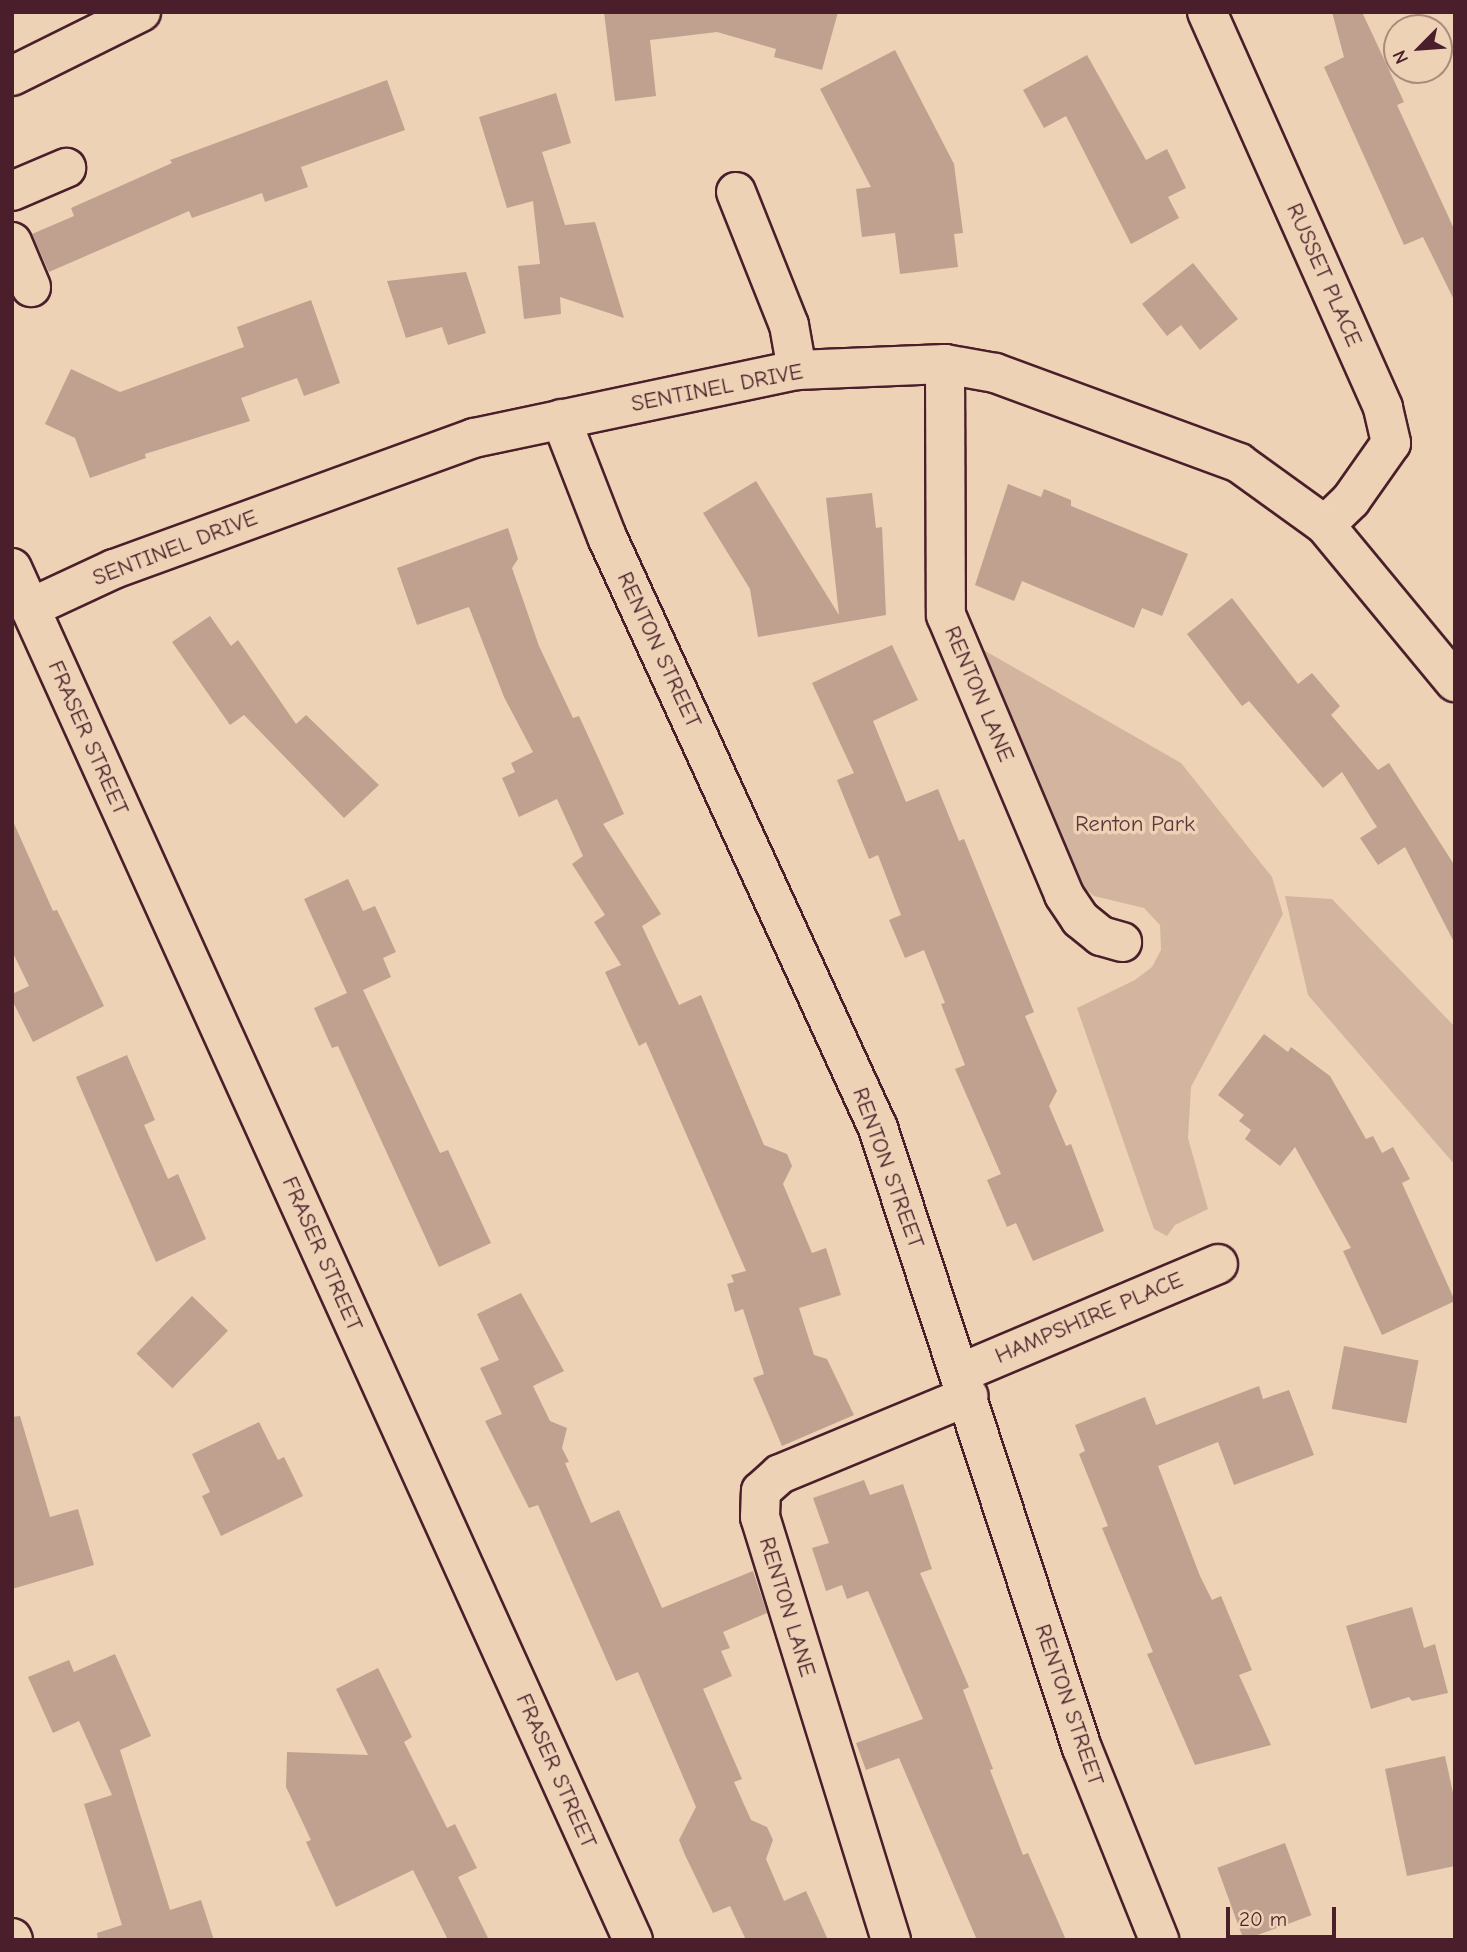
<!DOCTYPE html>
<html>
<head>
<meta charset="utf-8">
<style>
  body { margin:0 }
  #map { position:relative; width:1467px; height:1952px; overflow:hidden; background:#eed2b5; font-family:"Comic Neue",sans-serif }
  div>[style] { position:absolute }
  .green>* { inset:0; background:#d3b49f }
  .building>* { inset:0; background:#c0a08e; transform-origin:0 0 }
  .roads { filter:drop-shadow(2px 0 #4a1f2b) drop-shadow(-2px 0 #4a1f2b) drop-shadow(0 2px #4a1f2b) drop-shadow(0 -2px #4a1f2b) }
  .minor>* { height:38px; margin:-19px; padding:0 19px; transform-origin:19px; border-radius:19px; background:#eed2b5 }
  .major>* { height:38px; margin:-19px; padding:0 19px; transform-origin:19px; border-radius:19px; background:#eed2b5 }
  .highway>* { height:38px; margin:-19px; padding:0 19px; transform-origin:19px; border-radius:19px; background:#eed2b5 }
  span { translate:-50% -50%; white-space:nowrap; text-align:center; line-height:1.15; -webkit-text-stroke:7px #eed2b5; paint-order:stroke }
  .street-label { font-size:23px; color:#4a1f2b }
  .park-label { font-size:23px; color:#5f353c }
  .frame { position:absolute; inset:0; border:14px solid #4a1f2b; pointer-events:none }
  .north { position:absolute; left:1383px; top:14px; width:70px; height:70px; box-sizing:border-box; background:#eed2b5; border:2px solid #ac8a7e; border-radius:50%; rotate:245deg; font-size:19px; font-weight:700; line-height:28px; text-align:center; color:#4a1f2b }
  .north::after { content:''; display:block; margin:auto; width:24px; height:32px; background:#4a1f2b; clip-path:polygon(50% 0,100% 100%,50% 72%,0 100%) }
  .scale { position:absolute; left:1226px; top:1907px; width:110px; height:32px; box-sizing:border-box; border:4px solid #4a1f2b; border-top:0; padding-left:9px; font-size:21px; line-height:24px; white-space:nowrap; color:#4a1f2b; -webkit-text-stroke:5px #eed2b5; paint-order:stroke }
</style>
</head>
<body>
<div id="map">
  <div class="green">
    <i style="clip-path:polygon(975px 645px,1181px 763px,1272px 877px,1283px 914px,1191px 1087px,1188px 1138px,1208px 1209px,1175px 1225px,1167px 1236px,1154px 1229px,1077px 1008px,1135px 980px,1152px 967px,1161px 950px,1160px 925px,1144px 908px,1094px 896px,1083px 887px)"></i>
    <i style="clip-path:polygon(1285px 896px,1332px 899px,1455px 1027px,1455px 1165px,1308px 995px)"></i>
  </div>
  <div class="building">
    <i style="clip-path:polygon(604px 12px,838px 12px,822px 70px,774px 57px,776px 49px,717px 32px,650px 40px,656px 96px,615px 101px)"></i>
    <i style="clip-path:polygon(1332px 12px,1362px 12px,1404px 102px,1397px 105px,1455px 231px,1455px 302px,1423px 237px,1404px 245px,1324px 67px,1344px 57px)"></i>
    <i style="clip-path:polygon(895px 50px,954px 164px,963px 233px,954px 234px,958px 267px,900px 274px,895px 233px,862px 237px,856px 189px,871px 187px,820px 89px)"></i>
    <i style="clip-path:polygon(1087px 55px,1146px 160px,1167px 149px,1186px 188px,1168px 197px,1179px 218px,1131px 244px,1066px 116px,1044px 128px,1023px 90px)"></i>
    <i style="clip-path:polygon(387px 80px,405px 130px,301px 167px,308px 187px,265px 202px,262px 193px,192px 218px,189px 211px,49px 272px,32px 234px,74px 216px,71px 208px,172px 163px,170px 160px)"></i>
    <i style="clip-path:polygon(556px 93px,571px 143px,542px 152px,565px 225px,595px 222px,624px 318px,560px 297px,561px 314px,524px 319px,518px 266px,540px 264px,533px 201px,507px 208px,479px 117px)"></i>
    <i style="clip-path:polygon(1193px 263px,1238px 319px,1200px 350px,1181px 325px,1167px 336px,1142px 304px)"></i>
    <i style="clip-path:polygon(466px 272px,486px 333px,448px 345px,442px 327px,406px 338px,387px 281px)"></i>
    <i style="clip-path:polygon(311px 300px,340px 383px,304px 396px,297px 378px,241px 398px,250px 421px,145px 454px,146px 458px,90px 478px,75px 438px,45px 424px,71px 369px,120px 392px,244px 347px,237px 327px)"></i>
    <i style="clip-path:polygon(756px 481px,839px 615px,826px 498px,872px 493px,876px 528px,882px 527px,886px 615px,758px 637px,750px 589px,703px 513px)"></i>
    <i style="clip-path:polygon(1008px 484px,1041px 497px,1044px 489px,1071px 500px,1071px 506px,1188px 554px,1162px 616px,1142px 608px,1134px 628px,1022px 581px,1014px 601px,975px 585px)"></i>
    <i style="clip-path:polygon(508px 528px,518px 559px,512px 568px,539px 646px,573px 718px,579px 716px,624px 814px,603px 824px,661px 914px,642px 926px,679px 1005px,701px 995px,764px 1145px,787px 1154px,792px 1166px,783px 1184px,812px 1253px,826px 1248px,841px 1295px,799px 1308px,814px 1355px,827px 1359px,854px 1415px,782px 1446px,753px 1378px,764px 1374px,743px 1309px,735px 1312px,727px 1284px,734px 1282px,731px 1275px,746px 1271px,646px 1042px,639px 1046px,605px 972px,621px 965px,594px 922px,605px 915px,572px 864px,583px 856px,557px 799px,519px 817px,502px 778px,515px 772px,511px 763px,533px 752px,504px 697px,469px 607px,417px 625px,397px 568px)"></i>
    <i style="clip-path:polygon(1232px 598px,1298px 684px,1312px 673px,1340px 706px,1331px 715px,1378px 770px,1389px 763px,1455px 866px,1455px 944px,1405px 847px,1378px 865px,1360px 838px,1377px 827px,1342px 772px,1323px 788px,1249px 701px,1242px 706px,1187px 634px)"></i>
    <i style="clip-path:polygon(210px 616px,231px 646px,238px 640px,296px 724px,306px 715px,379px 785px,344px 818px,244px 715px,230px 725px,172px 642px)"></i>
    <i style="clip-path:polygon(892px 645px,918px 700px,873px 721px,906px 802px,938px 789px,959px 841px,964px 839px,1034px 1012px,1025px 1016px,1057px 1091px,1049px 1106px,1066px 1146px,1071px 1144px,1104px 1231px,1033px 1261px,1016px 1223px,1007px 1227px,987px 1180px,1001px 1174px,955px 1069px,965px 1065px,941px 1004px,945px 1003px,924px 950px,905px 958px,889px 920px,901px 915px,878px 855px,869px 859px,837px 780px,854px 773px,812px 683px)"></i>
    <i style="clip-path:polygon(12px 819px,53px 911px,57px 910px,104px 1006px,33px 1042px,12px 1000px,12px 994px,29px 986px,12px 951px)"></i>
    <i style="clip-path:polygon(348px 879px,363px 911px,375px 906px,396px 952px,383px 958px,391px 977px,363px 990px,440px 1153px,448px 1150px,491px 1243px,439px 1267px,338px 1046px,332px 1048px,314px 1008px,347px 993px,304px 899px)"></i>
    <i style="clip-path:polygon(1264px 1034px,1288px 1052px,1291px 1047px,1330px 1076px,1366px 1139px,1373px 1136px,1382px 1153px,1393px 1147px,1410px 1179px,1402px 1183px,1455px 1301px,1382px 1335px,1343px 1251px,1351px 1248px,1295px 1147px,1280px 1166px,1245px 1139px,1251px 1130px,1239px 1121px,1244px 1115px,1218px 1095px)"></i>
    <i style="clip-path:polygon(127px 1055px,155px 1120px,144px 1125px,168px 1179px,178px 1174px,206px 1239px,156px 1262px,76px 1077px)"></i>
    <i style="clip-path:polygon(521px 1293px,564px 1371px,533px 1386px,550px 1421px,567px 1428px,562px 1448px,569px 1462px,565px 1463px,591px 1523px,619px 1510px,662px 1608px,753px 1571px,767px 1613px,723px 1632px,730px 1648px,721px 1651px,732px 1676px,703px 1689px,742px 1779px,734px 1782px,751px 1820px,767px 1827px,773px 1840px,766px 1859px,784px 1901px,806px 1891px,828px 1940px,746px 1940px,730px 1906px,713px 1913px,685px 1855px,679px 1840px,696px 1807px,638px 1672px,616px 1681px,538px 1505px,529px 1508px,485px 1421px,502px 1414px,480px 1368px,499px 1360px,477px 1314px)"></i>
    <i style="left:192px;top:1296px;width:50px;height:80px;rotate:44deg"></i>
    <i style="left:1344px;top:1346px;width:76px;height:64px;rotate:11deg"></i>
    <i style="clip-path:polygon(1259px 1386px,1263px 1399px,1289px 1390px,1314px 1455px,1234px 1485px,1218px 1442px,1158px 1466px,1200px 1576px,1212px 1600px,1221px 1596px,1252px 1670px,1239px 1675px,1271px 1745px,1195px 1765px,1147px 1654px,1153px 1652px,1102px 1528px,1108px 1526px,1079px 1454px,1085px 1451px,1075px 1425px,1145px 1397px,1156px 1425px)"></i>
    <i style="clip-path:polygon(20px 1416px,50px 1517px,78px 1509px,94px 1565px,12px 1589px,12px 1417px)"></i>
    <i style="clip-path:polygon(259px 1422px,278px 1460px,284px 1457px,303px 1496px,221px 1536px,202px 1496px,210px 1492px,192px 1454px)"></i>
    <i style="clip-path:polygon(864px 1480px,870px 1495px,903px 1484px,932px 1569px,920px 1573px,969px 1687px,963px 1690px,993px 1769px,990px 1770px,1023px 1855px,1028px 1853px,1066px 1940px,977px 1940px,899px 1758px,866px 1770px,856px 1743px,923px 1719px,868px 1591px,847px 1599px,842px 1585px,826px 1591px,812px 1548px,829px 1543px,813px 1498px)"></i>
    <i style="clip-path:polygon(1412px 1607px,1424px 1648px,1435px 1644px,1448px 1693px,1412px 1701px,1409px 1697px,1371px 1709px,1346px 1626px)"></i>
    <i style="clip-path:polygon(115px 1654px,151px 1736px,120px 1750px,170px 1910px,201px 1900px,214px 1940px,98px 1940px,97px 1933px,122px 1925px,84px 1804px,112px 1795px,79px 1721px,53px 1733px,28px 1677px,69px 1660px,74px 1672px)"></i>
    <i style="clip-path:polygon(378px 1668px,412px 1737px,404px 1742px,447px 1828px,455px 1824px,477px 1868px,458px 1877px,489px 1940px,448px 1940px,413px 1870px,336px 1907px,306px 1842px,311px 1840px,286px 1787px,287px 1752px,368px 1755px,336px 1689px)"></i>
    <i style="clip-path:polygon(1445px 1756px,1455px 1802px,1455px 1866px,1407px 1876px,1385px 1769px)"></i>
    <i style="left:1285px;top:1843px;width:77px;height:72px;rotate:70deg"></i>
  </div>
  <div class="roads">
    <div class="minor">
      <i style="left:1207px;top:12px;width:433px;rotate:66deg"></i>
      <i style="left:1383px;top:408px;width:36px;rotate:77deg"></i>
      <i style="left:1391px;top:443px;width:70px;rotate:125.1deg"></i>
      <i style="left:1351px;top:500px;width:36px;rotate:136deg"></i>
      <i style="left:12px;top:191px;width:59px;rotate:-23.1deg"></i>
      <i style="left:736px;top:192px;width:143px;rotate:68.3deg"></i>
      <i style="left:789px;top:325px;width:46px;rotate:79.9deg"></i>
      <i style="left:12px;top:242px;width:49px;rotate:67.1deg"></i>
      <i style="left:945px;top:364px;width:251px;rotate:89.8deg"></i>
      <i style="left:946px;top:615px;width:304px;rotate:67.1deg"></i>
      <i style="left:1064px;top:895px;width:29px;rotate:56deg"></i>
      <i style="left:1080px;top:919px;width:27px;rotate:39deg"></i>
      <i style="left:1101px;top:936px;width:22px;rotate:16deg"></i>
      <i style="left:561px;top:419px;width:127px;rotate:68.7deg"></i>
      <i style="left:607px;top:537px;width:650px;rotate:65.37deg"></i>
      <i style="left:878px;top:1128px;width:653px;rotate:71.79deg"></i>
      <i style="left:1082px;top:1748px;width:207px;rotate:68.1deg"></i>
      <i style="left:12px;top:568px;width:1506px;rotate:65.65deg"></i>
      <i style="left:30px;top:608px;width:93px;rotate:-24.9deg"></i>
      <i style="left:114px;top:569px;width:383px;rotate:-20deg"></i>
      <i style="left:474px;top:438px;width:330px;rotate:-11.9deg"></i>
      <i style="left:797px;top:370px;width:148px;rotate:-2.3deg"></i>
      <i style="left:945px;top:364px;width:51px;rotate:10.2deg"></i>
      <i style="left:995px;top:373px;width:260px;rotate:20.2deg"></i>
      <i style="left:1239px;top:463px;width:106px;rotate:35.8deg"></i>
      <i style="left:1325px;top:525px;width:204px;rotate:50.4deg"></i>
      <i style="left:960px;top:1373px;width:280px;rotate:-22.9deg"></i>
      <i style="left:891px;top:1940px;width:443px;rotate:-107.2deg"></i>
      <i style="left:760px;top:1517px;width:26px;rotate:-88deg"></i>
      <i style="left:761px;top:1491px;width:25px;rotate:-42deg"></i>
      <i style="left:780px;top:1474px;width:204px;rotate:-22.5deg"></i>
    </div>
    <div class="major">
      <i style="left:12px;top:1938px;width:2px;rotate:63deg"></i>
    </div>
    <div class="highway">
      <i style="left:12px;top:76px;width:144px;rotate:-26.4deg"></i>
    </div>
  </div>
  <div class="street-label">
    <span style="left:1324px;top:275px;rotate:66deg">RUSSET PLACE</span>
    <span style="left:717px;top:388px;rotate:-11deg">SENTINEL DRIVE</span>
    <span style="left:175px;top:548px;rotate:-21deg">SENTINEL DRIVE</span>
    <span style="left:659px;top:650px;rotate:65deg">RENTON STREET</span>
    <span style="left:979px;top:694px;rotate:67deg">RENTON LANE</span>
    <span style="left:88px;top:738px;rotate:66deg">FRASER STREET</span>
    <span style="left:888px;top:1168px;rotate:70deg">RENTON STREET</span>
    <span style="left:322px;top:1254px;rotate:66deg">FRASER STREET</span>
    <span style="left:1089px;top:1318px;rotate:-23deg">HAMPSHIRE PLACE</span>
    <span style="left:787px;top:1607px;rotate:73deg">RENTON LANE</span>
    <span style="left:1069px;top:1705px;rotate:71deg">RENTON STREET</span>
    <span style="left:556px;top:1771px;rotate:66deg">FRASER STREET</span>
  </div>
  <div class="park-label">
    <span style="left:1135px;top:824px">Renton Park</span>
  </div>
  <div class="frame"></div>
  <div class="north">N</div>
  <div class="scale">20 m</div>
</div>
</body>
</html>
